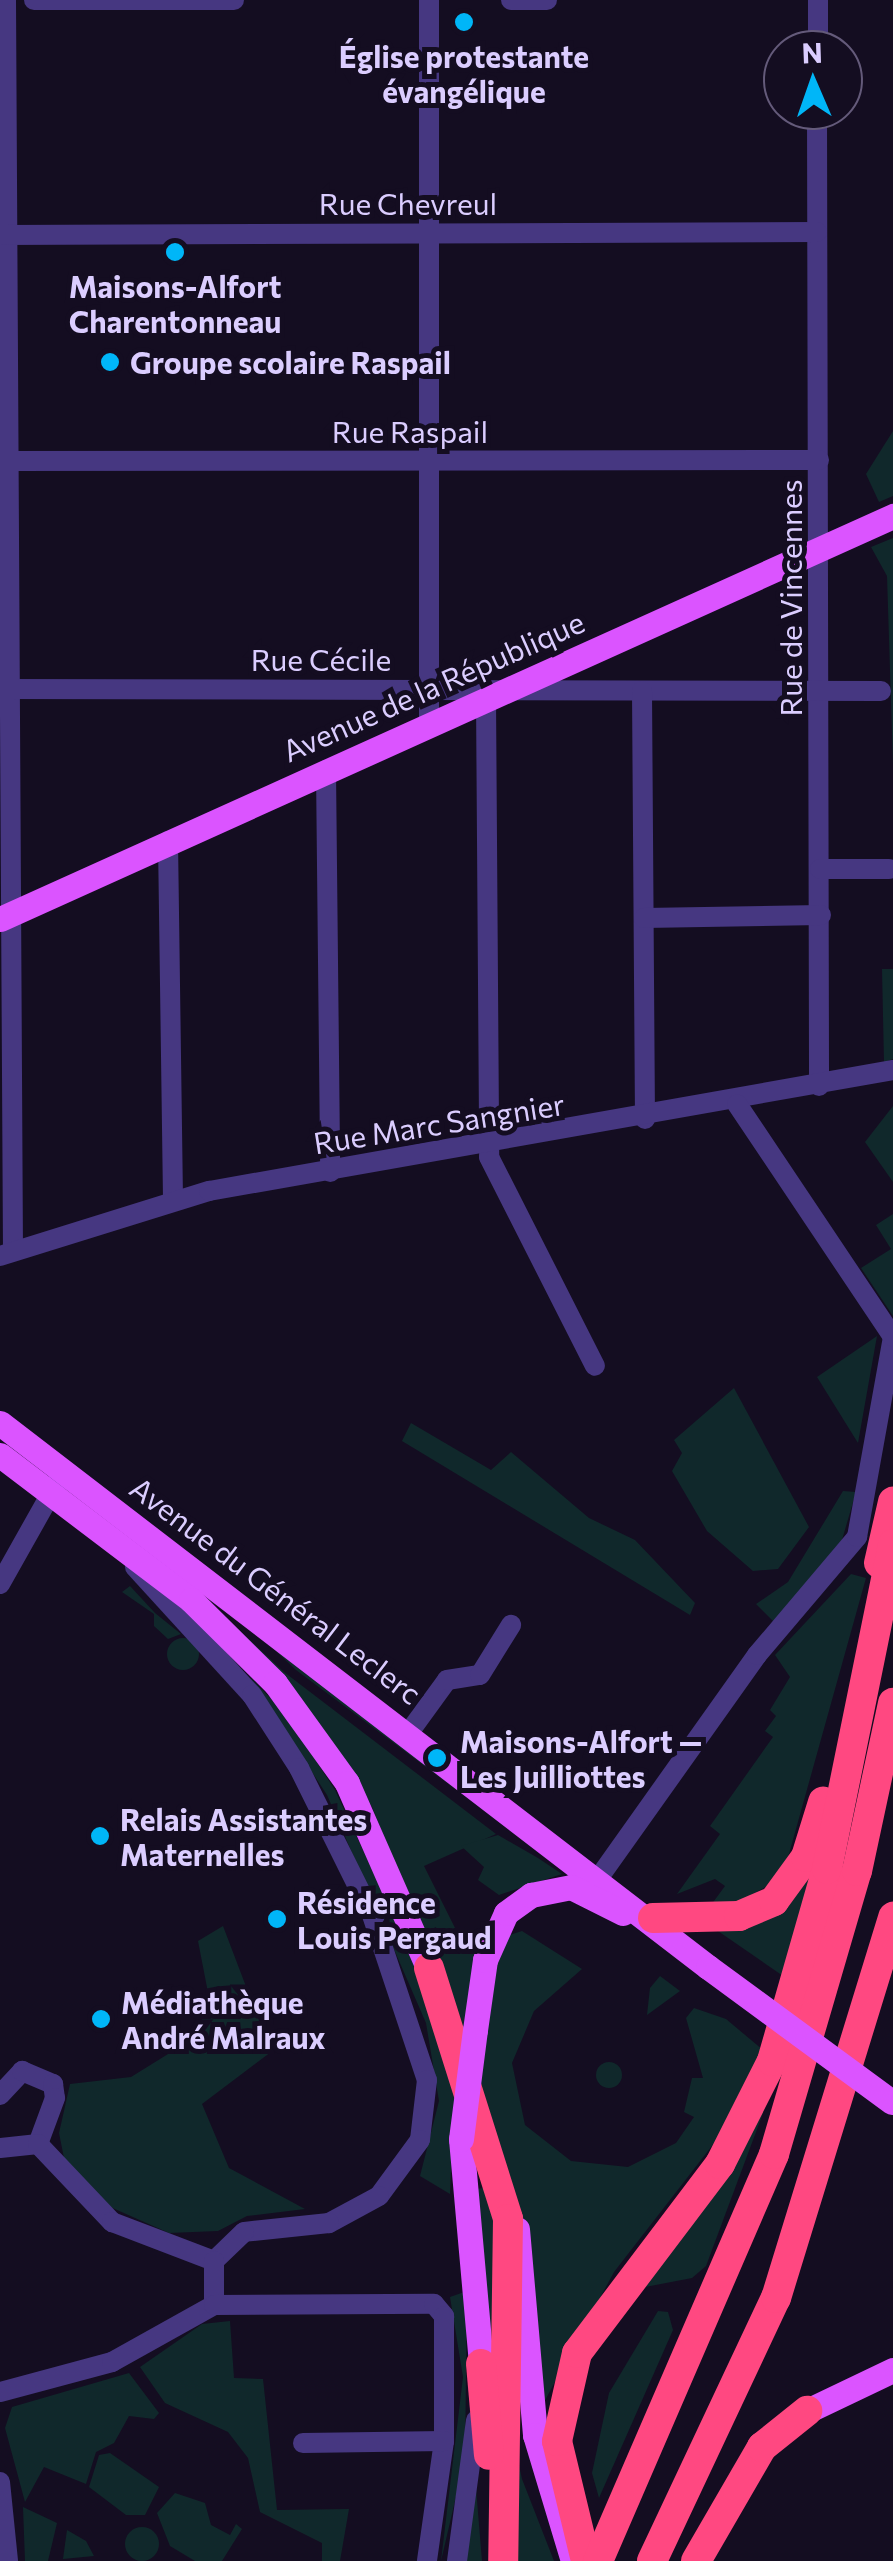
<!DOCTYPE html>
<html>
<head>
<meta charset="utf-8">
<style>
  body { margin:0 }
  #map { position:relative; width:893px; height:2561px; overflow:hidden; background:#140d21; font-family:Commissioner,sans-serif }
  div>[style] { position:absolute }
  .green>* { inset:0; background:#10282b }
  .round { border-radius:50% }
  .minor>* { height:20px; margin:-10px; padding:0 10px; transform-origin:10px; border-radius:10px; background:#463781 }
  .major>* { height:25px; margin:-12.5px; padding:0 12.5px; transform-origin:12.5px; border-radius:12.5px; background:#db54ff }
  .highway>* { height:30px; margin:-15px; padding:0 15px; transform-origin:15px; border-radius:15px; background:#ff4881 }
  .major-bridge>* { height:25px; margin:-12.5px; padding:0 12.5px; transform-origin:12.5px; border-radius:12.5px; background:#db54ff }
  .dots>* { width:28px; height:28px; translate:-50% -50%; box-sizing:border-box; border:5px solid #140d21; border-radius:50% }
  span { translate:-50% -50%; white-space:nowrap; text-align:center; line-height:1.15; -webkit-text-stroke:10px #140d21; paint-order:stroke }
  .poi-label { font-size:30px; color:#dbcdff; font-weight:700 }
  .left { translate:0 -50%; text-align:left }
  .street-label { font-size:30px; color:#dbcdff }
  .north { position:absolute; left:763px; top:30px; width:100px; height:100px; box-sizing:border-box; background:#140d21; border:2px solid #645a7a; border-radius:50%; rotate:358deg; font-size:28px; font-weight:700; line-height:40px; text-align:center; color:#dbcdff }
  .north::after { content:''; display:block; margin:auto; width:35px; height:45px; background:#00b6f8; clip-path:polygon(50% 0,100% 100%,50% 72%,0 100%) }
</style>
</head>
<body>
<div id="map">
  <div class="green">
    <i style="clip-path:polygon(893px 431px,893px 496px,879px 502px,866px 474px)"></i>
    <i style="clip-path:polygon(893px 538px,893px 765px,887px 576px,871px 547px)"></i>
    <i style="clip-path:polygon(882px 969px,893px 969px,893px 1059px,884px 1062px)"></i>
    <i style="clip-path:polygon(893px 1106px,893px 1182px,865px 1142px)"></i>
    <i style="clip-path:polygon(893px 1214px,893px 1316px,861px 1268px,891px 1249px,876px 1225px)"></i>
    <i style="clip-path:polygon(877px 1336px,858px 1443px,817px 1377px)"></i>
    <i style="clip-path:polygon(734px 1388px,809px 1527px,778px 1569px,753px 1571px,707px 1531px,672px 1471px,682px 1453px,674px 1440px)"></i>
    <i style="clip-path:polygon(411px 1423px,491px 1470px,511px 1452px,589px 1518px,635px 1540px,695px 1603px,690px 1615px,402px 1441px)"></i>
    <i style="clip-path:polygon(843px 1491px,856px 1492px,842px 1540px,774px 1622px,756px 1604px,788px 1582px)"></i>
    <i style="clip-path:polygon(851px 1574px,866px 1578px,789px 1854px,774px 1882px,741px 1901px,711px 1905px,725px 1886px,715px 1879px,677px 1894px,720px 1834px,710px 1826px,773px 1737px,765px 1731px,776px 1716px,770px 1710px,790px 1677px,775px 1655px)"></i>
    <i style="clip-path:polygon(130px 1586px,155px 1613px,181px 1634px,168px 1639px,154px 1626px,154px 1614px,122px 1592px)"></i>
    <i style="clip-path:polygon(205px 1598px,284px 1672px,496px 1834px,424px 1866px,461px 1940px,485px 1934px,464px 2034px,372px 1807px,316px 1721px)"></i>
    <i class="round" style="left:167px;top:1638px;width:32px;height:32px"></i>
    <i style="clip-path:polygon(262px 1638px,529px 1844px,296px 1670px)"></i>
    <i style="clip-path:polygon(249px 1676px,284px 1712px,335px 1790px,412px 1956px,455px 2079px,450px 2194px,420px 2176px,439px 2101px,426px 2023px,327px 1795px)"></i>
    <i style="clip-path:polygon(498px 1835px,538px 1858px,562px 1874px,499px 1895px,478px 1880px,484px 1867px,461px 1846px)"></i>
    <i style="clip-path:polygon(816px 1858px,786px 1978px,715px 1929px)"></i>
    <i style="clip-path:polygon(223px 1926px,271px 2052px,202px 2104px,229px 2168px,305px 2209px,247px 2216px,218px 2231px,169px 2233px,108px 2206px,65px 2163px,59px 2133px,70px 2084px,131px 2077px,181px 2046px,211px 2008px,198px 1941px)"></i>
    <i style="clip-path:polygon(522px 1931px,582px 1969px,534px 2011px,512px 2063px,525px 2125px,571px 2161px,628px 2167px,676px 2143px,694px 2117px,684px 2112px,692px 2078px,703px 2078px,686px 2018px,694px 2008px,726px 2019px,763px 2050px,739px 2111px,614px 2272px,542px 2406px,525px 2229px,475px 2076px,496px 1959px,503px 1937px)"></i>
    <i style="clip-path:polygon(660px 1976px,680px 1991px,647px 2015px,650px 1988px)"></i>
    <i class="round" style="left:596px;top:2062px;width:26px;height:26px"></i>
    <i style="clip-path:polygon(769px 2097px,706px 2266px,692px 2278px,640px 2288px)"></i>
    <i style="clip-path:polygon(493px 2187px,494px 2427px,475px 2189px)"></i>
    <i style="clip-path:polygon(467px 2291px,465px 2458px,441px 2561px,463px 2377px,450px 2297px)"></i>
    <i style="clip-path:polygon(658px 2311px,668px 2312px,673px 2330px,599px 2498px,592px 2473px,609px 2393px)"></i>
    <i style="clip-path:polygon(230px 2321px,234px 2378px,263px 2379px,277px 2510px,349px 2509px,340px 2561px,322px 2561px,322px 2543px,260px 2512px,248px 2458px,228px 2432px,165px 2403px,140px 2367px,202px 2324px)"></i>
    <i style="clip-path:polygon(129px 2373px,159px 2413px,154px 2419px,129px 2416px,114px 2443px,96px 2452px,86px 2484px,44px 2467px,25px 2502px,5px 2428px,12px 2407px)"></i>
    <i style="clip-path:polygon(513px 2439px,522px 2479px,554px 2561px,509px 2561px)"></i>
    <i style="clip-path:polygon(110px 2453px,159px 2487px,145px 2515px,126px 2515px,89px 2487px,99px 2455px)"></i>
    <i style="clip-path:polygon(476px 2488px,482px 2561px,465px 2561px)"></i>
    <i style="clip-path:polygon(175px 2493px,205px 2503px,211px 2525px,230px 2535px,236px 2524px,242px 2529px,222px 2561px,195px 2561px,170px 2546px,157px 2513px)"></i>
    <i style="clip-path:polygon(23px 2507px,57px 2523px,48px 2561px,25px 2561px)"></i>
    <i class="round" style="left:125px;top:2527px;width:34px;height:34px"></i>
    <i style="clip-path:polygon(67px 2530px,86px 2541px,94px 2556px,63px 2559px)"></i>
  </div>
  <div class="minor">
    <i style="left:6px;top:0;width:1251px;rotate:89.68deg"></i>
    <i style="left:34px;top:0;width:200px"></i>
    <i style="left:511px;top:0;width:36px"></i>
    <i style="left:818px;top:50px;width:50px;rotate:-90deg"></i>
    <i style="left:817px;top:110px;width:976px;rotate:89.88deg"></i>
    <i style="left:0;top:235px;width:817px;rotate:-0.21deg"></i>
    <i style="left:0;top:461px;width:819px;rotate:-0.07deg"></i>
    <i style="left:0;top:689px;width:881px;rotate:0.13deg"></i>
    <i style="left:642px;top:691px;width:428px;rotate:89.6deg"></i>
    <i style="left:486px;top:697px;width:460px;rotate:89.6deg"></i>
    <i style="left:489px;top:1157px;width:234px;rotate:63.1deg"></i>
    <i style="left:429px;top:723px;width:723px;rotate:-90deg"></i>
    <i style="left:326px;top:770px;width:402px;rotate:89.4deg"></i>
    <i style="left:168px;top:841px;width:360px;rotate:89.2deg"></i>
    <i style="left:820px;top:869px;width:69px"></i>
    <i style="left:644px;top:918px;width:177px;rotate:-1deg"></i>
    <i style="left:0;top:1256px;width:219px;rotate:-17.3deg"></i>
    <i style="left:209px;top:1191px;width:695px;rotate:-10.03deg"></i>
    <i style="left:135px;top:1567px;width:173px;rotate:47.6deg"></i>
    <i style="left:252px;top:1695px;width:87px;rotate:57.2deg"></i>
    <i style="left:299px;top:1768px;width:164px;rotate:63.6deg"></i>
    <i style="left:372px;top:1915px;width:174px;rotate:71.6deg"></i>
    <i style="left:427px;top:2080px;width:60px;rotate:96.7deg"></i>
    <i style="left:420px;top:2140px;width:69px;rotate:126.2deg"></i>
    <i style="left:379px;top:2196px;width:57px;rotate:151.6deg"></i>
    <i style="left:329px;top:2223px;width:85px;rotate:174deg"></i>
    <i style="left:244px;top:2232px;width:42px;rotate:136deg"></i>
    <i style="left:0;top:1584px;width:118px;rotate:-60.6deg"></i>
    <i style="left:410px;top:1731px;width:63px;rotate:-54deg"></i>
    <i style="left:447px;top:1680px;width:33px;rotate:-9deg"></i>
    <i style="left:480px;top:1675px;width:59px;rotate:-58.2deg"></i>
    <i style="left:600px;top:1876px;width:271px;rotate:-54.6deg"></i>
    <i style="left:757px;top:1655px;width:155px;rotate:-49.7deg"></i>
    <i style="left:857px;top:1537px;width:203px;rotate:-79.8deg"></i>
    <i style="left:893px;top:1337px;width:280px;rotate:-123.8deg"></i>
    <i style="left:0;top:2095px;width:33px;rotate:-47deg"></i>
    <i style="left:22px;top:2071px;width:34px;rotate:23deg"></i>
    <i style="left:53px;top:2084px;width:14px;rotate:82deg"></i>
    <i style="left:55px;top:2098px;width:49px;rotate:110.3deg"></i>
    <i style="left:38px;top:2144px;width:38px;rotate:174deg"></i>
    <i style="left:38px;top:2144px;width:108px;rotate:46.5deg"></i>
    <i style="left:112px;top:2222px;width:109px;rotate:20.9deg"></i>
    <i style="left:214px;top:2261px;width:44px;rotate:90deg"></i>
    <i style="left:0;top:2392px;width:116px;rotate:-15deg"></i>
    <i style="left:112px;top:2362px;width:117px;rotate:-29.2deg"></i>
    <i style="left:214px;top:2305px;width:220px;rotate:-0.3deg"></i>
    <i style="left:434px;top:2304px;width:16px;rotate:50deg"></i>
    <i style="left:444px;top:2316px;width:125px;rotate:90deg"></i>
    <i style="left:444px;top:2441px;width:121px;rotate:98.1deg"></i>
    <i style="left:303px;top:2443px;width:141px;rotate:-0.8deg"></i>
    <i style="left:0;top:2482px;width:79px;rotate:84.2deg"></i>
    <i style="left:457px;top:2561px;width:142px;rotate:-82.3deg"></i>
  </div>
  <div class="major">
    <i style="left:0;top:919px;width:980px;rotate:-24.29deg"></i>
    <i style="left:0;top:1423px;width:893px;rotate:37.54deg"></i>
    <i style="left:0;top:1455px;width:240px;rotate:37.2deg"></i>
    <i style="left:191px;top:1600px;width:118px;rotate:44.7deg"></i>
    <i style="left:275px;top:1683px;width:123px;rotate:54.2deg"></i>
    <i style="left:347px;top:1783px;width:219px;rotate:66.3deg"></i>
    <i style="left:475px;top:2030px;width:71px;rotate:-81.9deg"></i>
    <i style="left:485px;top:1960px;width:51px;rotate:-65.9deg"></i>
    <i style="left:506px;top:1913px;width:31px;rotate:-36deg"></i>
    <i style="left:531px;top:1895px;width:41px;rotate:-11.3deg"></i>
    <i style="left:571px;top:1887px;width:58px;rotate:26.6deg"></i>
    <i style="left:461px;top:2139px;width:226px;rotate:84.9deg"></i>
    <i style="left:517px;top:2229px;width:207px;rotate:85deg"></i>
    <i style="left:535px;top:2435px;width:132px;rotate:73.2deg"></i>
    <i style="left:807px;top:2411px;width:95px;rotate:-25.5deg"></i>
  </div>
  <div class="highway">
    <i style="left:879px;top:1563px;width:63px;rotate:-77.1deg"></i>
    <i style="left:653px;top:1918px;width:86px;rotate:-1.3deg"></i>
    <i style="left:739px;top:1916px;width:38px;rotate:-23deg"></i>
    <i style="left:774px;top:1901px;width:54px;rotate:-54deg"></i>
    <i style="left:806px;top:1857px;width:58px;rotate:-72.8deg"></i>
    <i style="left:429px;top:1968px;width:263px;rotate:72.5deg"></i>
    <i style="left:508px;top:2219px;width:342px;rotate:90.8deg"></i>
    <i style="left:481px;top:2364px;width:91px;rotate:85deg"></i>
    <i style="left:586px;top:2561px;width:123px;rotate:-103.6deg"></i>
    <i style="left:557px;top:2441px;width:90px;rotate:-77.2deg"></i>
    <i style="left:577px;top:2353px;width:237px;rotate:-52.9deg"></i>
    <i style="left:720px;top:2164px;width:115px;rotate:-63.2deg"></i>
    <i style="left:772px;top:2061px;width:200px;rotate:-74deg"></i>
    <i style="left:827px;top:1869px;width:332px;rotate:-78.5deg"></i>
    <i style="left:598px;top:2561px;width:443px;rotate:-66.6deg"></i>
    <i style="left:774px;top:2154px;width:295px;rotate:-73.7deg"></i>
    <i style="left:857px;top:1871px;width:172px;rotate:-77.9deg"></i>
    <i style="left:652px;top:2561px;width:291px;rotate:-64.8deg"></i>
    <i style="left:776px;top:2298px;width:399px;rotate:-72.9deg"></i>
    <i style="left:696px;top:2561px;width:132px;rotate:-59.9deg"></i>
    <i style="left:762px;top:2447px;width:58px;rotate:-38.7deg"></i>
  </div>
  <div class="major-bridge">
    <i style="left:708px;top:1967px;width:228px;rotate:36.3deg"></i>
    <i style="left:461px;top:2139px;width:110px;rotate:-82.7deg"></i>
  </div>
  <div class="dots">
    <i style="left:464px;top:22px;background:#00b6f8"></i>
    <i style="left:175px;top:252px;background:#00b6f8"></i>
    <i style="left:110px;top:362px;background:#00b6f8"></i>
    <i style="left:437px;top:1758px;background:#00b6f8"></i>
    <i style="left:100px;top:1836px;background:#00b6f8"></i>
    <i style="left:277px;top:1919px;background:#00b6f8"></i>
    <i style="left:101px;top:2019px;background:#00b6f8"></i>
  </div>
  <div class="poi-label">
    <span style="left:464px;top:73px">Église protestante<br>évangélique</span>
    <span style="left:175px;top:303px">Maisons-Alfort<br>Charentonneau</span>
    <span class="left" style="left:130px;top:362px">Groupe scolaire Raspail</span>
    <span class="left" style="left:460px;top:1758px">Maisons-Alfort —<br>Les Juilliottes</span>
    <span class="left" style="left:120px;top:1836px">Relais Assistantes<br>Maternelles</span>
    <span class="left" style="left:297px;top:1919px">Résidence<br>Louis Pergaud</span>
    <span class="left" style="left:121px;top:2019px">Médiathèque<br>André Malraux</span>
  </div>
  <div class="street-label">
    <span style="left:408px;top:203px">Rue Chevreul</span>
    <span style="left:410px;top:431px">Rue Raspail</span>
    <span style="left:790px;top:598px;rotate:-90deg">Rue de Vincennes</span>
    <span style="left:321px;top:659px">Rue Cécile</span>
    <span style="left:433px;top:686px;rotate:-24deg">Avenue de la République</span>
    <span style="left:439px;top:1123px;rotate:-9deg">Rue Marc Sangnier</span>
    <span style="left:276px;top:1590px;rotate:37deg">Avenue du Général Leclerc</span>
  </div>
  <div class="north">N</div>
</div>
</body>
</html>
